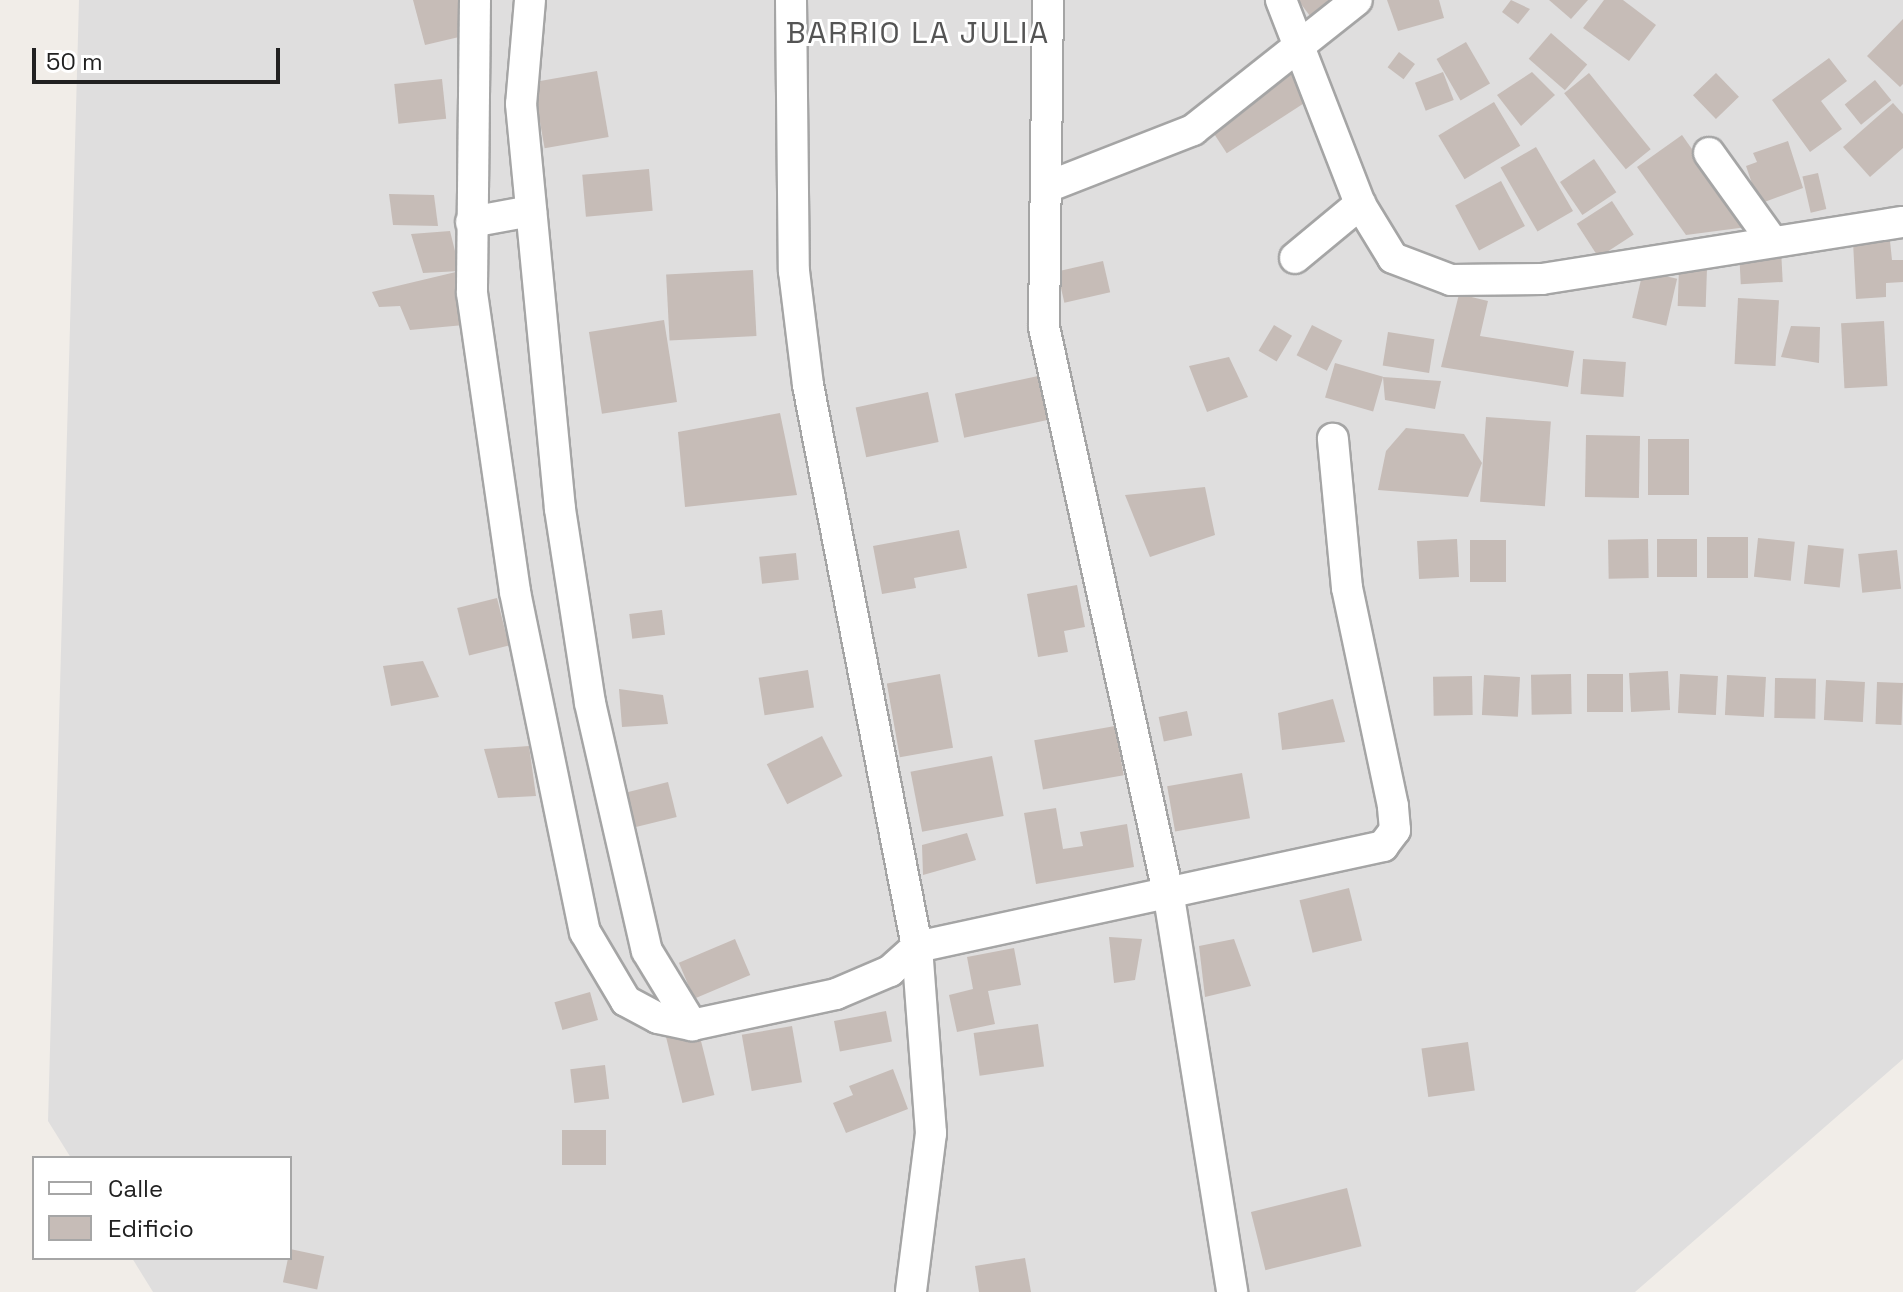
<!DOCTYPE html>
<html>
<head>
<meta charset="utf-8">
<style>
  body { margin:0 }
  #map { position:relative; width:1903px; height:1292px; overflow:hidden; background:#f1ede8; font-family:"Space Grotesk",sans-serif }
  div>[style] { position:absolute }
  .residential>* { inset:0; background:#dfdede }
  .building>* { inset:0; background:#c6bcb7; transform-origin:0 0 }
  .roads { filter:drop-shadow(2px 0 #a5a5a5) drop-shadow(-2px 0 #a5a5a5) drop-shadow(0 2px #a5a5a5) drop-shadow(0 -2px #a5a5a5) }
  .street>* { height:30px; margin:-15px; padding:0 15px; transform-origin:15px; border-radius:15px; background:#fff }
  span { translate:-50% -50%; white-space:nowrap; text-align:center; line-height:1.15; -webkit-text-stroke:6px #fff; paint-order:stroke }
  .neighbourhood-label { font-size:30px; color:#545454; letter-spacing:2px }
  .legend { position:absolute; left:32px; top:1156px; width:260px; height:104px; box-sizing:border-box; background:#fff; border:2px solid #a6a6a6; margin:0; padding:10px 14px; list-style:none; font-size:24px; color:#212121 }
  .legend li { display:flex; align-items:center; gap:16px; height:40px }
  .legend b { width:40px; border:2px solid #a6a6a6 }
  .scale { position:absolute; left:32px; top:48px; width:248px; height:36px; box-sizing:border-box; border:4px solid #212121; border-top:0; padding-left:10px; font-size:24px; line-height:28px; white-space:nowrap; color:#212121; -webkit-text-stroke:6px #fff; paint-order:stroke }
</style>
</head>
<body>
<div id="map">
  <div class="residential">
    <i style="clip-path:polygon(79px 0,1903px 0,1903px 1059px,1635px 1292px,153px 1292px,132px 1258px,290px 1258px,290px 1158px,71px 1158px,48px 1121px)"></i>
  </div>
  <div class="building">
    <i style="clip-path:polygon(413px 0,461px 0,459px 37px,425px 45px)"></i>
    <i style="clip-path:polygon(1298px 0,1330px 0,1310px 16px)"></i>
    <i style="clip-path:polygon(1387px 0,1439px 0,1444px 18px,1398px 31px)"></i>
    <i style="clip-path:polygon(1511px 0,1530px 9px,1518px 24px,1502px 12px)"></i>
    <i style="clip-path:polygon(1549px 0,1588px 0,1571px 19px)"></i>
    <i style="clip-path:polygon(1604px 0,1623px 0,1656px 25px,1629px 61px,1583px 28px)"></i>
    <i style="clip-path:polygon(1903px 19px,1903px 84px,1900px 87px,1867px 56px)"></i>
    <i style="left:1551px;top:33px;width:48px;height:34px;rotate:41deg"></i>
    <i style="left:1466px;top:42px;width:48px;height:34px;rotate:60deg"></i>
    <i style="left:1399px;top:52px;width:20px;height:19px;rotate:37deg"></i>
    <i style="clip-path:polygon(1829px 58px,1847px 81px,1821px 101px,1842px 129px,1810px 152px,1772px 100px)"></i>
    <i style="left:1296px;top:69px;width:33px;height:104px;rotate:57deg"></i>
    <i style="left:597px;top:71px;width:67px;height:65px;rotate:80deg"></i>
    <i style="left:1443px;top:72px;width:30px;height:30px;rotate:69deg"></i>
    <i style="clip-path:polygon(1532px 72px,1555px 95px,1521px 126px,1497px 95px)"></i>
    <i style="left:1589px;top:73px;width:98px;height:32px;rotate:51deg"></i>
    <i style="left:1716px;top:73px;width:33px;height:32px;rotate:46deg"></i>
    <i style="left:442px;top:79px;width:40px;height:48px;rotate:84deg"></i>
    <i style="left:1875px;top:80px;width:26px;height:39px;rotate:51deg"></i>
    <i style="left:1494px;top:102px;width:51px;height:65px;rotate:59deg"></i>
    <i style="clip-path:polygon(1893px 103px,1903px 114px,1903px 148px,1870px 177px,1843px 147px)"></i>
    <i style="clip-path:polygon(1682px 135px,1747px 227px,1686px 235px,1637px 167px)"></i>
    <i style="clip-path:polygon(1788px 141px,1803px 188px,1759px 204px,1746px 166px,1757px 162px,1753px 153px)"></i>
    <i style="left:1536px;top:147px;width:74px;height:41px;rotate:60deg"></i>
    <i style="left:1594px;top:159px;width:40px;height:41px;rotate:56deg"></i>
    <i style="left:649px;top:169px;width:42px;height:67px;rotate:85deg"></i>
    <i style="left:1818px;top:173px;width:37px;height:16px;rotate:77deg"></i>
    <i style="left:1501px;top:181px;width:51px;height:52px;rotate:62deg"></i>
    <i style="clip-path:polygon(389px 194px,434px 195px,438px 226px,393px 225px)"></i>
    <i style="left:1612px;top:201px;width:40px;height:42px;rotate:57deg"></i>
    <i style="clip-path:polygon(450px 231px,460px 271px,464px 325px,410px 330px,400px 306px,379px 307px,372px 292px,460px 271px,423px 273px,411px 234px)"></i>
    <i style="clip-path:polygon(1890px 241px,1892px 260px,1903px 260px,1903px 282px,1886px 283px,1886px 297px,1856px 299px,1853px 242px)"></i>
    <i style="left:1781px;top:249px;width:33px;height:42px;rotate:87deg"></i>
    <i style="left:1103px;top:261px;width:32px;height:47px;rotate:77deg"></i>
    <i style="left:1679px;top:268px;width:28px;height:38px;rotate:2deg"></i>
    <i style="left:753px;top:270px;width:66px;height:87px;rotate:87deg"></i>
    <i style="left:1643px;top:271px;width:35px;height:48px;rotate:13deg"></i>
    <i style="clip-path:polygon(1459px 294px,1488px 301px,1480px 336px,1574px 351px,1568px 387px,1441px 367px)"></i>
    <i style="left:1738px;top:298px;width:41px;height:66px;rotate:3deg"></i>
    <i style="left:664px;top:320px;width:83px;height:76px;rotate:81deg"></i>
    <i style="left:1884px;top:321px;width:65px;height:43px;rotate:87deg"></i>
    <i style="left:1274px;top:325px;width:21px;height:30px;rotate:31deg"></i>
    <i style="left:1312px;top:325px;width:34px;height:34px;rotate:27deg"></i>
    <i style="clip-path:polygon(1791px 326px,1820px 327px,1819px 363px,1781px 357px)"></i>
    <i style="left:1388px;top:332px;width:47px;height:34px;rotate:9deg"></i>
    <i style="clip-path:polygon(1229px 357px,1248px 397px,1207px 412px,1189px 366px)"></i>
    <i style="left:1583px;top:359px;width:43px;height:35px;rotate:4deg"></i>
    <i style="left:1335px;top:363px;width:50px;height:36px;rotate:16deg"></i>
    <i style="left:1038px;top:376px;width:45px;height:85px;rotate:78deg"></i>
    <i style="clip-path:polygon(1383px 377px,1441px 381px,1435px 409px,1385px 400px)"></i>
    <i style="left:928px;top:392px;width:51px;height:74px;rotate:78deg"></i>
    <i style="clip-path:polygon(780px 413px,797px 495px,685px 507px,678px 432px)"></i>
    <i style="left:1486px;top:417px;width:65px;height:85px;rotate:4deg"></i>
    <i style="clip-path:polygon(1406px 428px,1464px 434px,1482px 463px,1468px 497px,1378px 490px,1386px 451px)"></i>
    <i style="left:1586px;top:435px;width:54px;height:62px;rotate:1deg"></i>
    <i style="left:1689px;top:439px;width:56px;height:41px;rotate:90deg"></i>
    <i style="clip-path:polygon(1205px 487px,1215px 535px,1150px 557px,1125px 495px)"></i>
    <i style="clip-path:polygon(959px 530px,967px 568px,914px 578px,916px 588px,882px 594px,873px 546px)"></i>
    <i style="left:1707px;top:537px;width:41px;height:41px"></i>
    <i style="left:1758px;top:538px;width:37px;height:39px;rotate:6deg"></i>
    <i style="left:1457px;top:539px;width:38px;height:40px;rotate:87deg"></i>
    <i style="left:1648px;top:539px;width:39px;height:40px;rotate:89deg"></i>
    <i style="left:1657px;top:539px;width:40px;height:38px"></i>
    <i style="left:1470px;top:540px;width:36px;height:42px"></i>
    <i style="left:1808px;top:545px;width:36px;height:39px;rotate:6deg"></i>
    <i style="left:1897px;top:550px;width:39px;height:39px;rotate:84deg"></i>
    <i style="left:796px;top:553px;width:27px;height:37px;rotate:84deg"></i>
    <i style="clip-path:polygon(1077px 585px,1085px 627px,1064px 631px,1068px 652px,1038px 657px,1027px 594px)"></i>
    <i style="left:497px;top:598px;width:49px;height:41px;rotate:76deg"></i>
    <i style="left:662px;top:610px;width:25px;height:33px;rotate:83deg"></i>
    <i style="clip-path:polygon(423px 661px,439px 697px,391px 706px,383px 666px)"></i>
    <i style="left:808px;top:670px;width:38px;height:50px;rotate:81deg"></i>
    <i style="left:1668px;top:671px;width:39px;height:39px;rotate:87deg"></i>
    <i style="left:940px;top:674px;width:75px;height:54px;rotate:80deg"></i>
    <i style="left:1571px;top:674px;width:40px;height:40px;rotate:89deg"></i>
    <i style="left:1587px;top:674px;width:36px;height:38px"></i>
    <i style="left:1680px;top:674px;width:38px;height:39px;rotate:3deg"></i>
    <i style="left:1484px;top:675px;width:36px;height:40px;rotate:3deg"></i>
    <i style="left:1727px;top:675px;width:39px;height:40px;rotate:3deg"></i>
    <i style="left:1472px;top:676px;width:39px;height:39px;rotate:89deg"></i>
    <i style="left:1775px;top:678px;width:41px;height:40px;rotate:1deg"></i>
    <i style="left:1826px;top:680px;width:39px;height:40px;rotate:3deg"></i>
    <i style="left:1877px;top:682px;width:26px;height:42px;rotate:2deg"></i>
    <i style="clip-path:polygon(619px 689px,663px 695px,668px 724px,622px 727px)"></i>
    <i style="clip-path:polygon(1333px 699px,1345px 742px,1282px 750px,1278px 713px)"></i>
    <i style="left:1187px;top:711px;width:25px;height:29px;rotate:78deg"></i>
    <i style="left:1115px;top:726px;width:50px;height:82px;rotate:80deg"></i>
    <i style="left:822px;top:736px;width:45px;height:62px;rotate:63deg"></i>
    <i style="clip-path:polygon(529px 746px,536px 796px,498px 798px,484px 749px)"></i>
    <i style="left:992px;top:756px;width:61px;height:83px;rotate:79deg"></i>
    <i style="left:1242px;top:773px;width:46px;height:76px;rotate:80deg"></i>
    <i style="left:668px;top:782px;width:36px;height:42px;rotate:76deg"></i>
    <i style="clip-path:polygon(1056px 808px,1063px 849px,1083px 846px,1080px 832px,1127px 824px,1134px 867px,1036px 884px,1024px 813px)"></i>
    <i style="clip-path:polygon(967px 833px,976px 860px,923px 875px,922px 845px)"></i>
    <i style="left:1349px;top:888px;width:54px;height:51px;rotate:76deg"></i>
    <i style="clip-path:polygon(1109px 937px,1142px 939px,1135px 980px,1114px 983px)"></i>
    <i style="left:735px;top:939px;width:39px;height:61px;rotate:67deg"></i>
    <i style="clip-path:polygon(1234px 939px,1251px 986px,1205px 997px,1199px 946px)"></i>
    <i style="clip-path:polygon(1014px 948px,1021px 985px,988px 991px,995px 1024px,957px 1032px,949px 995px,973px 989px,967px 957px)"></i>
    <i style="left:590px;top:992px;width:29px;height:37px;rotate:74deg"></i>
    <i style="left:886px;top:1011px;width:31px;height:53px;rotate:79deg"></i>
    <i style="left:1038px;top:1024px;width:43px;height:65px;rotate:82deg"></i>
    <i style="left:792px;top:1026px;width:57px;height:51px;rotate:80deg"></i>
    <i style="left:698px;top:1029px;width:68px;height:33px;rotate:76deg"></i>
    <i style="left:1468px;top:1042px;width:49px;height:47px;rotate:82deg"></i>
    <i style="left:605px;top:1065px;width:34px;height:35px;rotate:83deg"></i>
    <i style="clip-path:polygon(893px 1069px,908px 1109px,846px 1133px,833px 1103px,853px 1095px,849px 1086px)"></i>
    <i style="left:562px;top:1130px;width:44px;height:35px"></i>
    <i style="left:1347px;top:1188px;width:60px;height:99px;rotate:76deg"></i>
    <i style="left:290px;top:1249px;width:35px;height:34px;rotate:12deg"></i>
    <i style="clip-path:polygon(1025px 1258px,1031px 1292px,979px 1292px,975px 1266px)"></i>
  </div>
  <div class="roads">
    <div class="street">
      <i style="left:475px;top:0;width:293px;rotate:90.6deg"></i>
      <i style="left:472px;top:293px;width:302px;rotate:81.8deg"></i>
      <i style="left:515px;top:592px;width:347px;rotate:78.4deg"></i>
      <i style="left:585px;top:932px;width:80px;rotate:59.3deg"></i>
      <i style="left:626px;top:1001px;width:36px;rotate:28deg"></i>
      <i style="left:658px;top:1018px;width:35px;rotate:12deg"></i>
      <i style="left:692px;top:1025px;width:147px;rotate:-12.1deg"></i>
      <i style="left:836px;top:994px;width:59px;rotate:-23.1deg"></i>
      <i style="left:890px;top:971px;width:36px;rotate:-42deg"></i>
      <i style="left:917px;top:947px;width:477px;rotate:-12.2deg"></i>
      <i style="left:1383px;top:846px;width:20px;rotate:-53deg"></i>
      <i style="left:1395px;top:830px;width:24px;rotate:-95deg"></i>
      <i style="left:1393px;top:806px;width:223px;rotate:-101.9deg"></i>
      <i style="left:1347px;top:588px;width:150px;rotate:-95.4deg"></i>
      <i style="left:530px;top:0;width:104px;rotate:94.9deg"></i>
      <i style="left:521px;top:104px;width:407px;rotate:84.5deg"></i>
      <i style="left:560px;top:509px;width:196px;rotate:81.2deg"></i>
      <i style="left:590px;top:703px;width:254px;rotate:77.1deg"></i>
      <i style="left:647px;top:951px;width:87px;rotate:58.7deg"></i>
      <i style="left:791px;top:0;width:271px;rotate:89.4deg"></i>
      <i style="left:794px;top:271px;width:115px;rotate:83deg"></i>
      <i style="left:808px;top:385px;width:572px;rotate:79.02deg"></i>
      <i style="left:917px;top:947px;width:187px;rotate:85.7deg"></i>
      <i style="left:931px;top:1133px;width:160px;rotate:97.2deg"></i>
      <i style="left:1048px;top:0;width:327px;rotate:90.7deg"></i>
      <i style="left:1044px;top:327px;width:584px;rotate:77.63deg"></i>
      <i style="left:1169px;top:897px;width:400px;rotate:80.9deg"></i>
      <i style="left:1281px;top:0;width:219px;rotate:68.8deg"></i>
      <i style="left:1360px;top:204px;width:63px;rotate:58.6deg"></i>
      <i style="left:1393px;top:258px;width:62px;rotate:20.8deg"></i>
      <i style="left:1451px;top:280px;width:91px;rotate:-0.6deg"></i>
      <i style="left:1542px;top:279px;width:365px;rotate:-9deg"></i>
      <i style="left:1709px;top:153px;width:105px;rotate:54.3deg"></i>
      <i style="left:1047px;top:187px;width:157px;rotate:-21.3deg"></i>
      <i style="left:1193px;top:130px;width:209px;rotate:-38.4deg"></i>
      <i style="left:471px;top:222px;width:61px;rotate:-10.4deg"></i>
      <i style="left:1295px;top:258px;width:85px;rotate:-39.7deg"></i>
    </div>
  </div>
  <div class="neighbourhood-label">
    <span style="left:918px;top:33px">BARRIO LA JULIA</span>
  </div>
  <ul class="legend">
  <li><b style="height:10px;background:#fff"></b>Calle</li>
  <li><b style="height:22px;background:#c6bcb7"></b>Edificio</li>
  </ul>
  <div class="scale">50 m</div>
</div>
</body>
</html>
